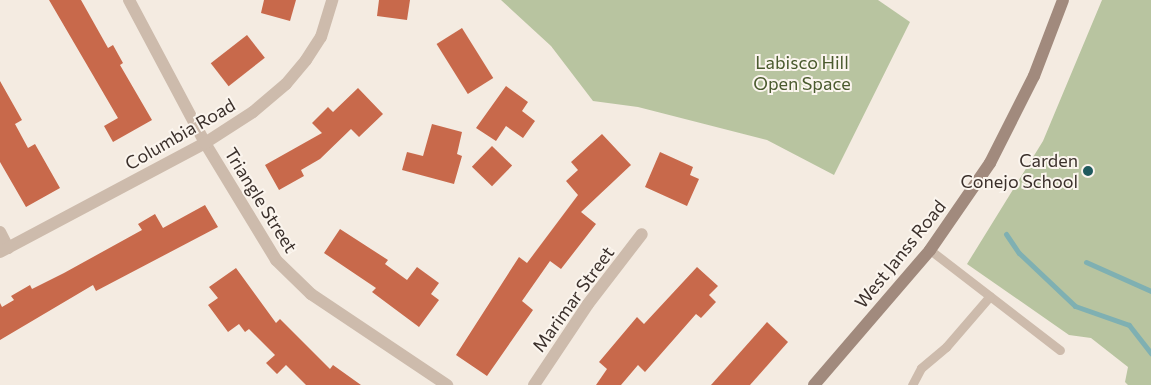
<!DOCTYPE html>
<html>
<head>
<meta charset="utf-8">
<style>
  body { margin:0 }
  #map { position:relative; width:1151px; height:385px; overflow:hidden; background:#f4ebe1; font-family:Commissioner,sans-serif }
  div>[style] { position:absolute }
  .green>* { inset:0; background:#b8c4a0 }
  .stream>* { height:5px; margin:-2.5px; padding:0 2.5px; transform-origin:2.5px; border-radius:2.5px; background:#7fb0b2 }
  .building>* { inset:0; background:#c8694b; transform-origin:0 0 }
  .lane>* { height:9px; margin:-4.5px; padding:0 4.5px; transform-origin:4.5px; border-radius:4.5px; background:#cdbbac }
  .street>* { height:12px; margin:-6px; padding:0 6px; transform-origin:6px; border-radius:6px; background:#cdbbac }
  .secondary>* { height:12px; margin:-6px; padding:0 6px; transform-origin:6px; border-radius:6px; background:#a18a7d }
  .dots>* { width:14px; height:14px; translate:-50% -50%; box-sizing:border-box; border:2px solid #fbf5ee; border-radius:50% }
  span { translate:-50% -50%; white-space:nowrap; text-align:center; line-height:1.15; -webkit-text-stroke:4px #fbf5ee; paint-order:stroke }
  .park-label { font-size:18px; color:#4a5a2e }
  .street-label { font-size:18px; color:#3b302b }
  .poi-label { font-size:18px; color:#3b302b }
  .right { translate:-100% -50%; text-align:right }
</style>
</head>
<body>
<div id="map">
  <div class="green">
    <i style="clip-path:polygon(501px 0,878px 0,910px 22px,834px 175px,767px 140px,638px 107px,593px 101px,551px 46px)"></i>
    <i style="clip-path:polygon(1102px 0,1151px 0,1151px 385px,1128px 385px,1125px 382px,1128px 367px,1091px 338px,1069px 335px,967px 264px,1043px 141px)"></i>
  </div>
  <div class="stream">
    <i style="left:1006px;top:234px;width:23px;rotate:56deg"></i>
    <i style="left:1019px;top:253px;width:77px;rotate:43.4deg"></i>
    <i style="left:1075px;top:306px;width:57px;rotate:19.4deg"></i>
    <i style="left:1129px;top:325px;width:36px;rotate:52deg"></i>
    <i style="left:1086px;top:262px;width:71px;rotate:24deg"></i>
  </div>
  <div class="building">
    <i style="clip-path:polygon(49px 0,81px 0,108px 48px,113px 45px,123px 63px,120px 65px,152px 120px,113px 142px,104px 126px,118px 118px)"></i>
    <i style="clip-path:polygon(264px 0,296px 0,290px 21px,261px 13px)"></i>
    <i style="clip-path:polygon(379px 0,410px 0,407px 20px,377px 16px)"></i>
    <i style="left:462px;top:28px;width:59px;height:30px;rotate:58deg"></i>
    <i style="left:247px;top:35px;width:29px;height:46px;rotate:52deg"></i>
    <i style="clip-path:polygon(0 81px,22px 120px,15px 124px,28px 148px,35px 144px,60px 188px,26px 207px,0 162px)"></i>
    <i style="clip-path:polygon(506px 86px,528px 102px,522px 111px,535px 121px,523px 138px,506px 126px,496px 141px,476px 128px)"></i>
    <i style="clip-path:polygon(358px 88px,383px 114px,359px 137px,351px 129px,320px 159px,301px 170px,304px 176px,279px 190px,265px 165px,322px 133px,312px 123px,328px 107px,333px 112px)"></i>
    <i style="clip-path:polygon(432px 124px,462px 132px,457px 154px,462px 156px,454px 184px,402px 170px,407px 152px,423px 156px)"></i>
    <i style="clip-path:polygon(602px 134px,631px 165px,581px 212px,596px 224px,561px 269px,550px 261px,522px 301px,533px 310px,487px 376px,456px 355px,519px 257px,527px 263px,578px 195px,566px 181px,578px 170px,571px 162px)"></i>
    <i style="left:492px;top:146px;width:28px;height:29px;rotate:44deg"></i>
    <i style="clip-path:polygon(660px 152px,693px 167px,690px 175px,699px 179px,687px 206px,645px 187px)"></i>
    <i style="clip-path:polygon(205px 205px,218px 227px,96px 291px,93px 285px,0 340px,0 303px,2px 307px,14px 300px,11px 296px,30px 285px,32px 289px,64px 273px,142px 230px,138px 224px,155px 214px,163px 228px)"></i>
    <i style="clip-path:polygon(340px 229px,388px 260px,385px 264px,407px 280px,417px 267px,439px 283px,431px 294px,439px 300px,419px 327px,372px 292px,376px 288px,324px 253px)"></i>
    <i style="clip-path:polygon(697px 267px,718px 286px,709px 295px,716px 302px,701px 318px,696px 314px,645px 372px,638px 365px,621px 385px,596px 385px,607px 369px,599px 362px,637px 317px,644px 324px)"></i>
    <i style="clip-path:polygon(236px 268px,276px 323px,280px 319px,330px 369px,333px 365px,361px 385px,306px 385px,286px 365px,277px 374px,266px 363px,275px 355px,249px 329px,245px 332px,239px 324px,228px 332px,208px 305px,218px 298px,209px 287px)"></i>
    <i style="clip-path:polygon(767px 322px,788px 342px,750px 385px,711px 385px)"></i>
  </div>
  <div class="lane">
    <i style="left:930px;top:250px;width:164px;rotate:37.6deg"></i>
    <i style="left:912px;top:385px;width:19px;rotate:-62deg"></i>
    <i style="left:921px;top:368px;width:33px;rotate:-40deg"></i>
    <i style="left:946px;top:347px;width:67px;rotate:-49.2deg"></i>
  </div>
  <div class="street">
    <i style="left:129px;top:0;width:162px;rotate:62deg"></i>
    <i style="left:205px;top:143px;width:137px;rotate:58.7deg"></i>
    <i style="left:276px;top:260px;width:49px;rotate:44.2deg"></i>
    <i style="left:311px;top:294px;width:164px;rotate:33.8deg"></i>
    <i style="left:0;top:232px;width:18px;rotate:63deg"></i>
    <i style="left:0;top:252px;width:232px;rotate:-28deg"></i>
    <i style="left:205px;top:143px;width:57px;rotate:-32.9deg"></i>
    <i style="left:253px;top:112px;width:43px;rotate:-40.3deg"></i>
    <i style="left:286px;top:84px;width:31px;rotate:-50deg"></i>
    <i style="left:306px;top:60px;width:27px;rotate:-57deg"></i>
    <i style="left:321px;top:37px;width:39px;rotate:-73deg"></i>
    <i style="left:534px;top:385px;width:97px;rotate:-56.3deg"></i>
    <i style="left:588px;top:304px;width:88px;rotate:-52.4deg"></i>
  </div>
  <div class="secondary">
    <i style="left:814px;top:385px;width:178px;rotate:-49.3deg"></i>
    <i style="left:930px;top:250px;width:106px;rotate:-55.4deg"></i>
    <i style="left:990px;top:163px;width:97px;rotate:-63.2deg"></i>
    <i style="left:1034px;top:76px;width:81px;rotate:-69.1deg"></i>
  </div>
  <div class="dots">
    <i style="left:1088px;top:171px;background:#1f5a5e"></i>
  </div>
  <div class="park-label">
    <span style="left:802px;top:73px">Labisco Hill<br>Open Space</span>
  </div>
  <div class="street-label">
    <span style="left:180px;top:134px;rotate:-30deg">Columbia Road</span>
    <span style="left:261px;top:200px;rotate:58deg">Triangle Street</span>
    <span style="left:900px;top:254px;rotate:-51deg">West Janss Road</span>
    <span style="left:573px;top:299px;rotate:-54deg">Marimar Street</span>
  </div>
  <div class="poi-label">
    <span class="right" style="left:1078px;top:171px">Carden<br>Conejo School</span>
  </div>
</div>
</body>
</html>
